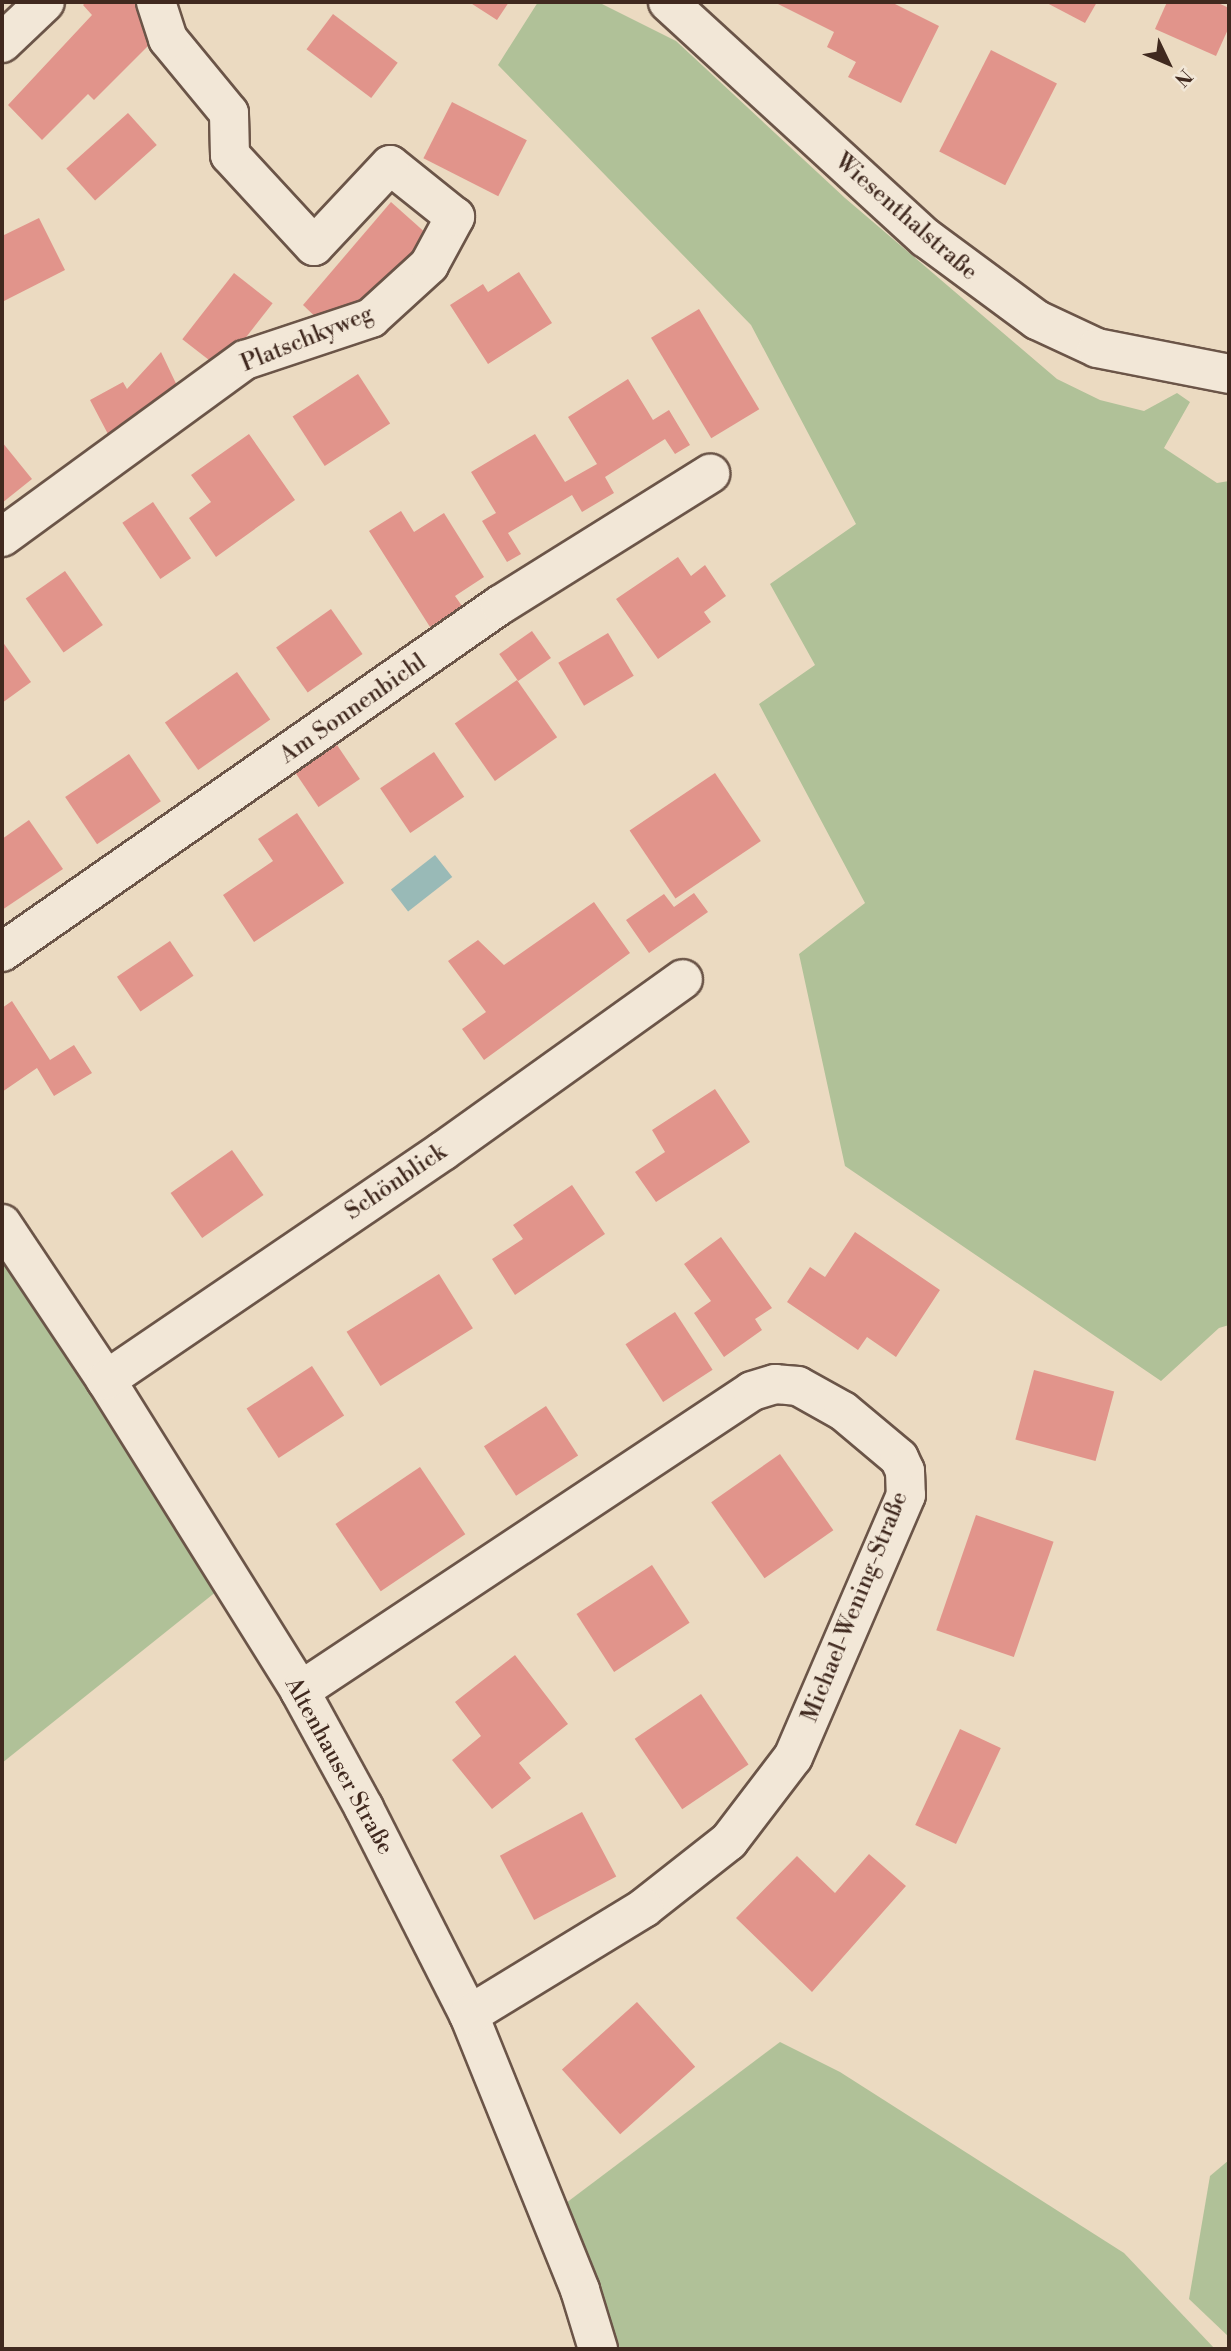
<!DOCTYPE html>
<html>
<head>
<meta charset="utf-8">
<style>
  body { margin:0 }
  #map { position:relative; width:1231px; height:2351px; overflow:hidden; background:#ebdac1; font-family:"Libre Bodoni",serif }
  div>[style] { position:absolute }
  .green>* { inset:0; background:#b0c198 }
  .water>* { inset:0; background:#99bab7; transform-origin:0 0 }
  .building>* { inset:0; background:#e1948b; transform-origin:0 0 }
  .roads { filter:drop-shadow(2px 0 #6b5548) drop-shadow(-2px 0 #6b5548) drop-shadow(0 2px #6b5548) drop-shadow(0 -2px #6b5548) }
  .minor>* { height:38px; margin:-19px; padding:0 19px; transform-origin:19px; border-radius:19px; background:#f2e7d7 }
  span { translate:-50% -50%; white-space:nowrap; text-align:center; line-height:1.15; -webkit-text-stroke:5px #f2e7d7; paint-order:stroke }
  .street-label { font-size:23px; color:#40291f }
  .frame { position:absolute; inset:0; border:4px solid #40291f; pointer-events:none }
  .north { position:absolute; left:1133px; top:28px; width:70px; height:70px; -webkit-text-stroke:5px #f2e7d7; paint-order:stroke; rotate:134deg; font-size:19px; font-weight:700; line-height:28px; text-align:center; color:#40291f }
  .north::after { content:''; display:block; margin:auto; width:24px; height:32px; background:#40291f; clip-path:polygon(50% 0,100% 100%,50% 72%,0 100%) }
</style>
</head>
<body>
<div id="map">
  <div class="green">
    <i style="clip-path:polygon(538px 2px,598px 2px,676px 41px,845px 198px,1057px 379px,1100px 400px,1144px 411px,1177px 393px,1190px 402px,1164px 448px,1217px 483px,1229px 481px,1229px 1325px,1219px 1328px,1161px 1381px,845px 1166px,799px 954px,865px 903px,759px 704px,815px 665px,770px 584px,856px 524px,751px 325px,498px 65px)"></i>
    <i style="clip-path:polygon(2px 1257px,217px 1591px,2px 1763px)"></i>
    <i style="clip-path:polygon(780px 2042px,840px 2072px,1124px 2253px,1215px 2349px,615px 2349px,566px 2203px)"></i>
    <i style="clip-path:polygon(1229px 2160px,1229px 2337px,1189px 2299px,1210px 2176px)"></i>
  </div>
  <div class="water">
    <i style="left:435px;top:855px;width:28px;height:56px;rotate:52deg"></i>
  </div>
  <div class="building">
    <i style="clip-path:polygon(86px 2px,139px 2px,156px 38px,94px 100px,88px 94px,42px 140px,8px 105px,92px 15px,83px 5px)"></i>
    <i style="clip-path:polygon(469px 2px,509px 2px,497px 20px)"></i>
    <i style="clip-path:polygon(774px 2px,891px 2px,939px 26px,901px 103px,848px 77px,856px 62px,827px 47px,834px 32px)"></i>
    <i style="clip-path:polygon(1045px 2px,1097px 2px,1085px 23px)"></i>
    <i style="clip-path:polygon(1167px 2px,1216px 2px,1229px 8px,1229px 27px,1216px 56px,1155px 29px)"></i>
    <i style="left:333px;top:14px;width:81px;height:44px;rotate:37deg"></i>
    <i style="left:991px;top:50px;width:74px;height:114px;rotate:27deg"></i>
    <i style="left:452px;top:102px;width:84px;height:63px;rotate:27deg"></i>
    <i style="left:128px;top:113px;width:43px;height:83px;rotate:48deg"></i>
    <i style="clip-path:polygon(391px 202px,428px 235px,356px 317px,325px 326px,303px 305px)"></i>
    <i style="clip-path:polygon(39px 218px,65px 270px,2px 302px,2px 236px)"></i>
    <i style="clip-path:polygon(519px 272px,552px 323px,488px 364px,450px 305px,483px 284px,488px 292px)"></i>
    <i style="left:234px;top:273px;width:49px;height:84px;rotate:38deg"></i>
    <i style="left:699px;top:309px;width:117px;height:56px;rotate:59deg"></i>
    <i style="clip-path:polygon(161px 352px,181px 394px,109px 436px,90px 400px,123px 382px,127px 389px)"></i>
    <i style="left:358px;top:374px;width:59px;height:78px;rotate:57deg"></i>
    <i style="clip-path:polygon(628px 379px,653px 420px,669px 410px,690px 445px,675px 454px,665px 439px,605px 477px,614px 493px,582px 512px,572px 495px,508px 533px,521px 554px,507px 562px,482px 521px,496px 513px,471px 472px,535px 434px,565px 482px,597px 464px,568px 417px)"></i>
    <i style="clip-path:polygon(249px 434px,295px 500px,216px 557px,189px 518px,211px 502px,191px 475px)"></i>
    <i style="clip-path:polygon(2px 442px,32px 479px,2px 503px)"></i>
    <i style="left:153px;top:502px;width:68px;height:37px;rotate:56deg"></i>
    <i style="clip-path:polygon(401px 511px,414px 532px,444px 513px,484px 577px,455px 596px,462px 606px,430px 627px,369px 531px)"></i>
    <i style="clip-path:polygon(678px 557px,691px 576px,705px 565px,726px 596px,704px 612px,711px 622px,658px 659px,616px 599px)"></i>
    <i style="left:65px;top:571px;width:66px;height:48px;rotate:55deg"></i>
    <i style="left:331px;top:609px;width:55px;height:67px;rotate:55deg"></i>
    <i style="left:532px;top:631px;width:33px;height:40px;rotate:55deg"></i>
    <i style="left:608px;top:633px;width:50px;height:58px;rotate:59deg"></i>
    <i style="clip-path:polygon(2px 641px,31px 682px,2px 703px)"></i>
    <i style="left:237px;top:672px;width:58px;height:88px;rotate:55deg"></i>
    <i style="left:517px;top:680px;width:70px;height:76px;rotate:55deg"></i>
    <i style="left:337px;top:745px;width:41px;height:50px;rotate:56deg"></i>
    <i style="left:434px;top:752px;width:54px;height:65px;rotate:56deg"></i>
    <i style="left:129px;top:754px;width:57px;height:77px;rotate:56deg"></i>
    <i style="left:715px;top:773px;width:82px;height:103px;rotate:56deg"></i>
    <i style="clip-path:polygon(297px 813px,344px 883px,254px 942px,223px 895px,273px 861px,258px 839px)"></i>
    <i style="clip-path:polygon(29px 820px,63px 869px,2px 910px,2px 839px)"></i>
    <i style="clip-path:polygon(694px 893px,708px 912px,649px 953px,626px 920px,664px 894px,674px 907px)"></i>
    <i style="clip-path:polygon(594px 902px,630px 953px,484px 1060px,462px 1029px,486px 1012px,448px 961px,478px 940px,504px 965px)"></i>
    <i style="left:170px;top:941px;width:42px;height:64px;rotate:56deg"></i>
    <i style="clip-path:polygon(12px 1001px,50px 1060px,74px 1045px,92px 1073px,54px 1096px,37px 1068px,2px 1092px,2px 1008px)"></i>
    <i style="clip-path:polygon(715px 1089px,750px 1142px,656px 1202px,635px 1172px,665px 1152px,652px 1130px)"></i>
    <i style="left:232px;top:1150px;width:55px;height:75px;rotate:55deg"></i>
    <i style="clip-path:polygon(572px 1185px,605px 1234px,515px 1295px,492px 1259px,523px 1239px,513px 1225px)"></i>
    <i style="clip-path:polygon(855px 1232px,940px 1290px,896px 1357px,867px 1337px,858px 1350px,787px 1302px,810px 1267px,825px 1277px)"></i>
    <i style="clip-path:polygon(721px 1237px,772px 1308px,755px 1319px,762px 1330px,724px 1357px,694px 1313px,711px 1301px,684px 1264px)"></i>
    <i style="left:439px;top:1274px;width:64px;height:109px;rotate:58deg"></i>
    <i style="left:675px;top:1312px;width:69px;height:59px;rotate:57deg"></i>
    <i style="left:312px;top:1366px;width:59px;height:78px;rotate:57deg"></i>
    <i style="left:1034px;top:1370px;width:83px;height:72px;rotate:15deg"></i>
    <i style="left:546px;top:1406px;width:59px;height:74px;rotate:57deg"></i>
    <i style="left:780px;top:1454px;width:93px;height:84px;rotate:55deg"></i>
    <i style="left:420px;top:1467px;width:81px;height:102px;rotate:56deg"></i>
    <i style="left:976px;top:1515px;width:82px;height:122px;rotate:19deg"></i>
    <i style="left:652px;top:1565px;width:69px;height:90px;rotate:57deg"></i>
    <i style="clip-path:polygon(515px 1655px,568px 1724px,519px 1763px,531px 1778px,492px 1809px,452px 1760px,481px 1736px,455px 1702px)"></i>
    <i style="left:701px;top:1694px;width:85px;height:80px;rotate:56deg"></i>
    <i style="left:960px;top:1729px;width:45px;height:106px;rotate:25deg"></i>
    <i style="left:582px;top:1812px;width:73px;height:93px;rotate:62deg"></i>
    <i style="clip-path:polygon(869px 1854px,906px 1886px,812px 1992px,736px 1918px,797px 1856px,835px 1893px)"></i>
    <i style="left:637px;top:2002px;width:87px;height:101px;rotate:48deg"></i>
  </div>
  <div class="roads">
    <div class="minor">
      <i style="left:668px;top:2px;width:350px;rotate:42.5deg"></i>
      <i style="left:926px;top:238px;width:138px;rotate:36.5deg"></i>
      <i style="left:1037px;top:320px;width:66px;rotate:25deg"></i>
      <i style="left:1097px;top:348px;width:135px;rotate:11.1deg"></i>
      <i style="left:2px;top:43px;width:59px;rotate:-43.6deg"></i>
      <i style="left:2px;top:537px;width:301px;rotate:-36.1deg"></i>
      <i style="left:245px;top:360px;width:133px;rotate:-18.4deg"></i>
      <i style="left:371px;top:318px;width:79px;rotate:-42.4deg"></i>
      <i style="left:429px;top:265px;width:55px;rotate:-61.6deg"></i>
      <i style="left:455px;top:217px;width:83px;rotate:-141.3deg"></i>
      <i style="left:390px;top:165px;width:111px;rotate:133.2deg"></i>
      <i style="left:314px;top:246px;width:124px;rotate:-132.7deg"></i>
      <i style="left:230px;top:155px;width:42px;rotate:-91.4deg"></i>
      <i style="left:229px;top:113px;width:96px;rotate:-129.5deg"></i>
      <i style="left:168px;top:39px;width:39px;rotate:-108deg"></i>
      <i style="left:2px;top:952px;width:607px;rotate:-34.87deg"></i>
      <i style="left:500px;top:605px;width:248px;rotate:-32deg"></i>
      <i style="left:2px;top:1224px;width:187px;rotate:56.3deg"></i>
      <i style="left:106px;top:1380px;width:367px;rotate:58deg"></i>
      <i style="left:300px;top:1691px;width:133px;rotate:61.3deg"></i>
      <i style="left:364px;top:1808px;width:232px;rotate:63.1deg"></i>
      <i style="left:469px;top:2015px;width:297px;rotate:68deg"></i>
      <i style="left:580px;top:2290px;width:62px;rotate:73deg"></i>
      <i style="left:106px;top:1380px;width:407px;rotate:-34.2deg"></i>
      <i style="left:443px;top:1151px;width:295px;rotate:-35.6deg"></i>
      <i style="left:300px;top:1691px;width:542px;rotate:-33.57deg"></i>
      <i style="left:752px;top:1391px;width:24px;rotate:-17deg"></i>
      <i style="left:775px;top:1384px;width:23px;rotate:5deg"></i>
      <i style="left:798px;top:1386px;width:51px;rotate:29.1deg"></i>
      <i style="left:843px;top:1411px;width:73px;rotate:40deg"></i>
      <i style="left:899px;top:1458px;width:14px;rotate:65deg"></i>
      <i style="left:905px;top:1471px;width:24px;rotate:88deg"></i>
      <i style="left:906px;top:1495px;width:285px;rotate:113.3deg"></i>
      <i style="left:793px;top:1757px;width:106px;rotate:127.3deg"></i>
      <i style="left:729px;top:1841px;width:108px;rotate:141.8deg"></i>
      <i style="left:644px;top:1908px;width:205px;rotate:148.6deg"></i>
    </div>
  </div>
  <div class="street-label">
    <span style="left:906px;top:217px;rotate:41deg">Wiesenthalstraße</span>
    <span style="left:307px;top:339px;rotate:-22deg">Platschkyweg</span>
    <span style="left:353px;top:709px;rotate:-35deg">Am Sonnenbichl</span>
    <span style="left:396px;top:1182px;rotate:-34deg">Schönblick</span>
    <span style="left:855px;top:1607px;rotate:-68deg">Michael-Wening-Straße</span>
    <span style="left:339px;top:1766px;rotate:61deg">Altenhauser Straße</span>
  </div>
  <div class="frame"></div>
  <div class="north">N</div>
</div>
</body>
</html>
